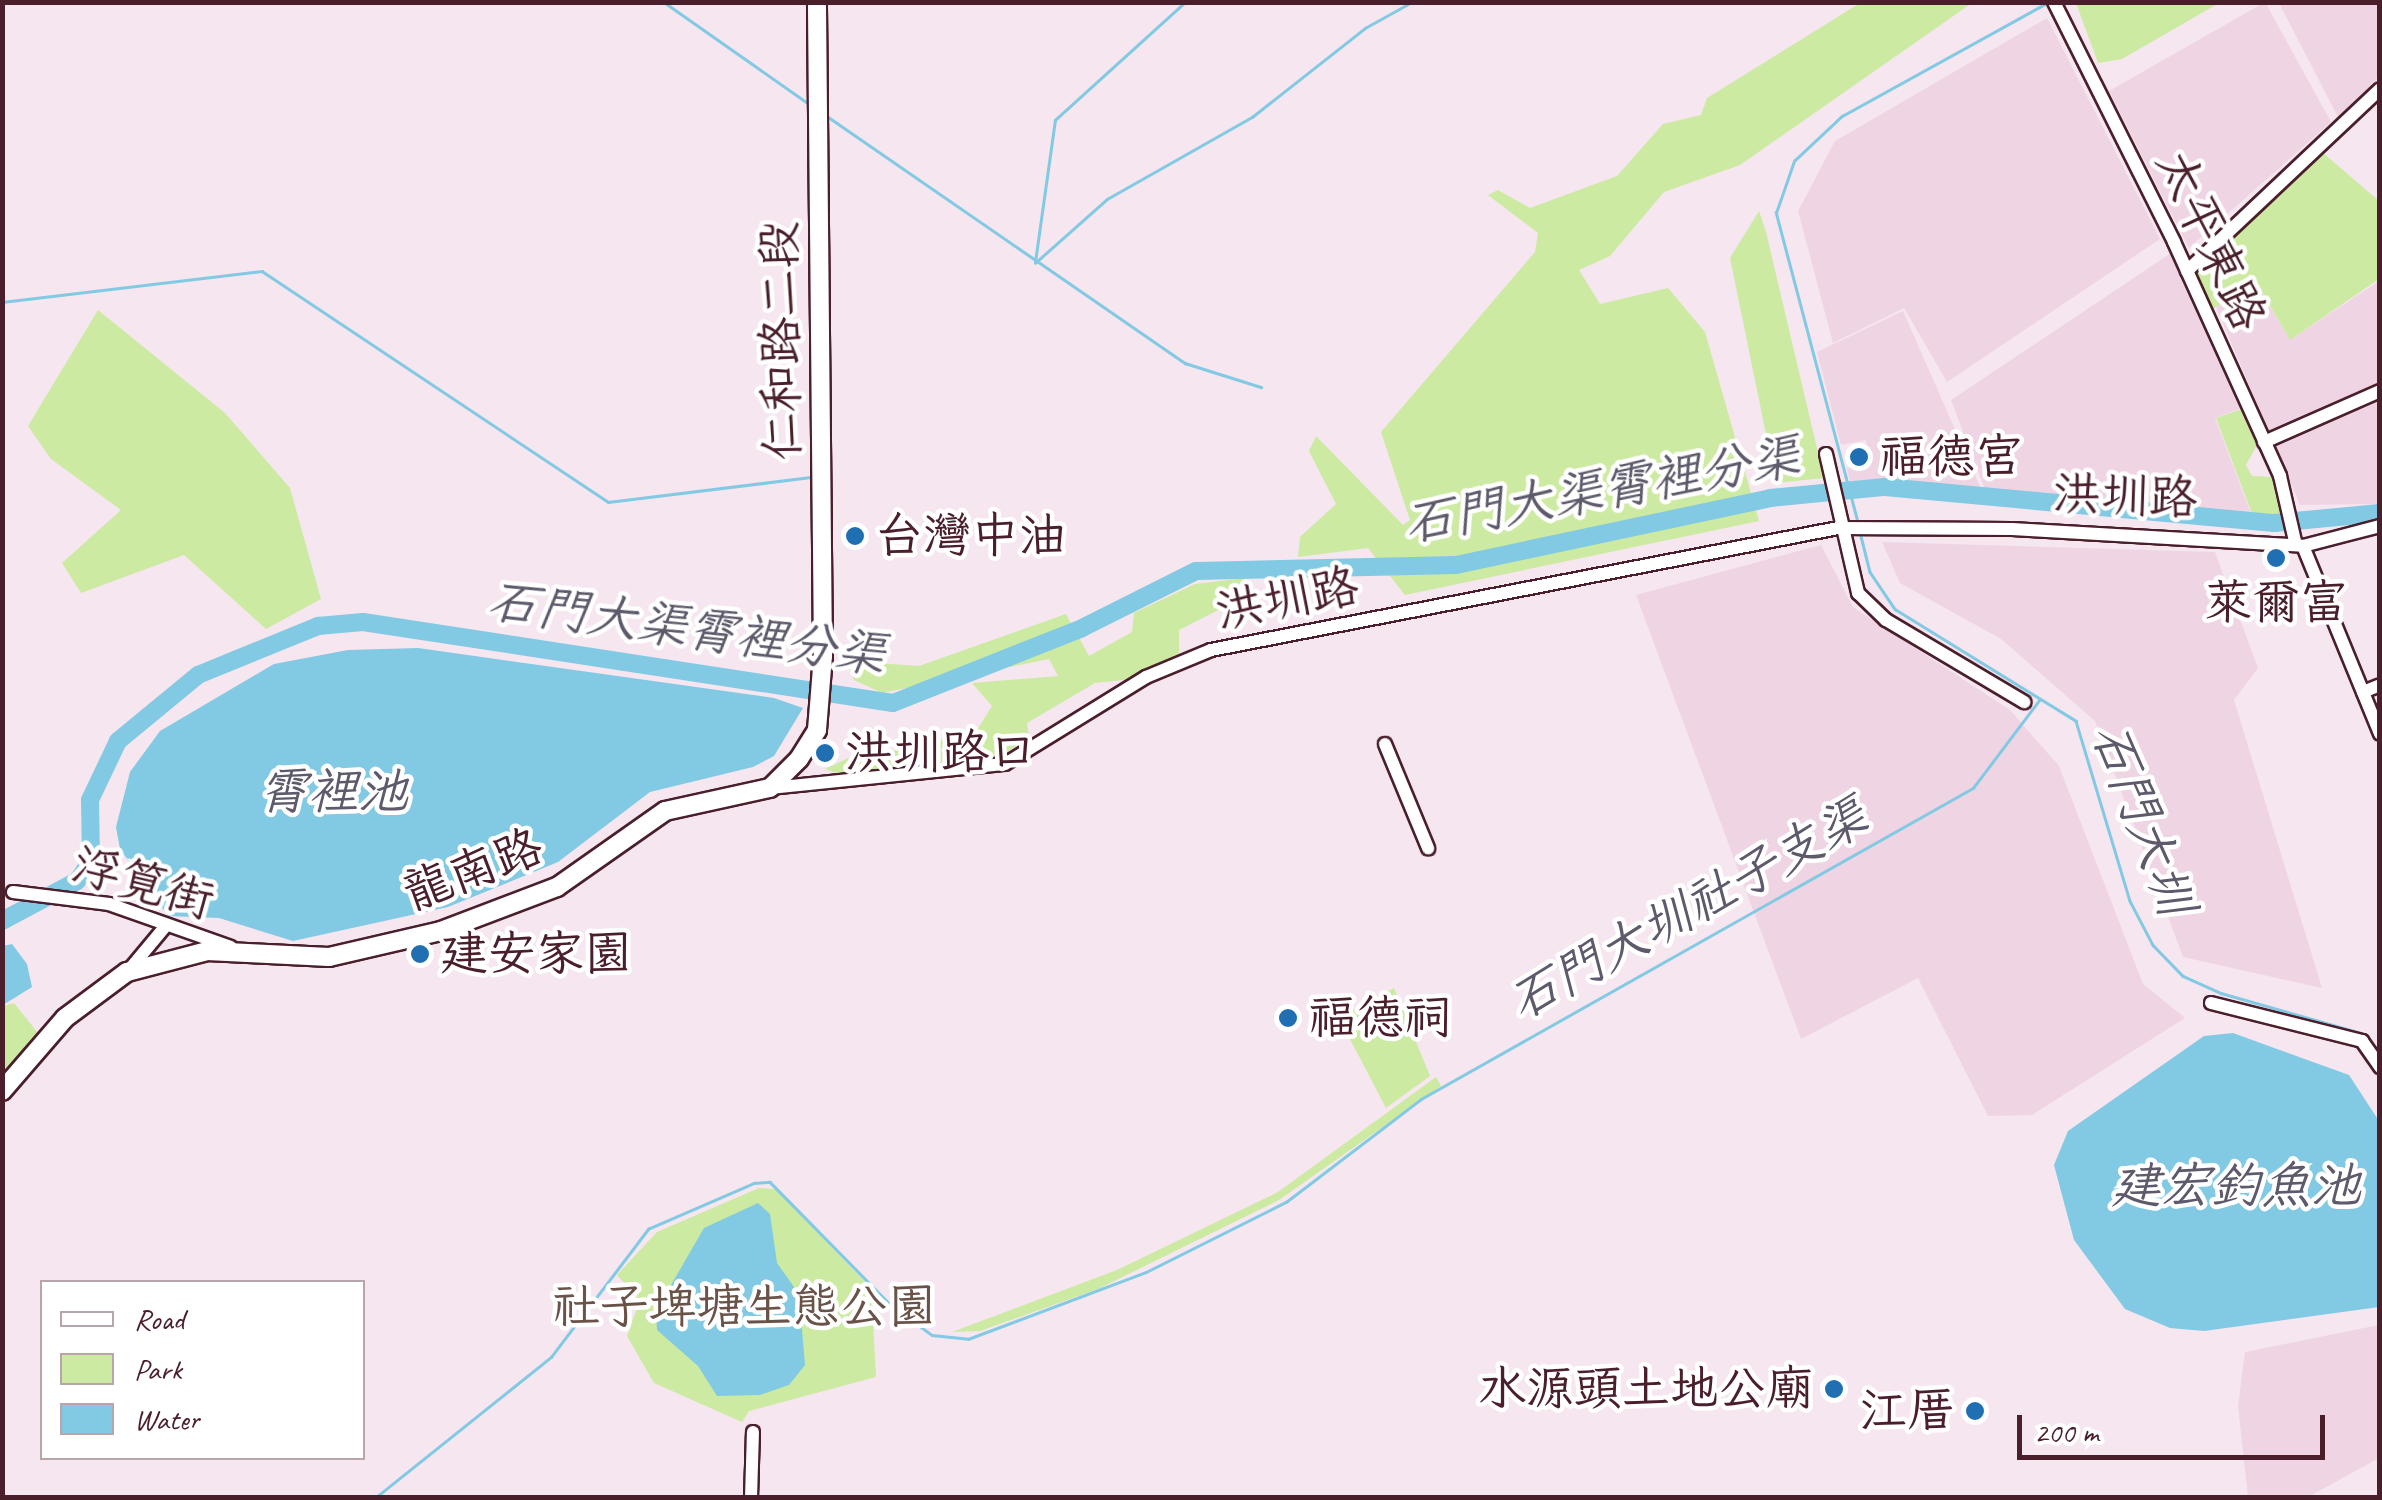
<!DOCTYPE html>
<html>
<head>
<meta charset="utf-8">
<style>
  body { margin:0 }
  #map { position:relative; width:2382px; height:1500px; overflow:hidden; background:#f6e6ef; font-family:Caveat,"LXGW WenKai TC",sans-serif }
  div>[style] { position:absolute }
  .built>* { inset:0; background:#efd5e4 }
  .green>* { inset:0; background:#cceaa1 }
  .water>* { inset:0; background:#82c9e3 }
  .stream>* { height:2.5px; margin:-1.25px; padding:0 1.25px; transform-origin:1.25px; border-radius:1.25px; background:#82c9e3 }
  .river>* { height:18px; margin:-9px; padding:0 9px; transform-origin:9px; border-radius:9px; background:#82c9e3 }
  .roads { filter:drop-shadow(2px 0 #4a1f2b) drop-shadow(-2px 0 #4a1f2b) drop-shadow(0 2px #4a1f2b) drop-shadow(0 -2px #4a1f2b) }
  .minor>* { height:12px; margin:-6px; padding:0 6px; transform-origin:6px; border-radius:6px; background:#fff }
  .major>* { height:18px; margin:-9px; padding:0 9px; transform-origin:9px; border-radius:9px; background:#fff }
  .dots>* { width:28px; height:28px; translate:-50% -50%; box-sizing:border-box; border:5px solid #fff; border-radius:50% }
  span { translate:-50% -50%; white-space:nowrap; text-align:center; line-height:1.15; -webkit-text-stroke:9px #fff; paint-order:stroke }
  .street-label { font-size:48px; color:#4a1f2b }
  .poi-label { font-size:48px; color:#4a1f2b }
  .left { translate:0 -50%; text-align:left }
  .right { translate:-100% -50%; text-align:right }
  .park-label { font-size:48px; color:#6a5248 }
  .water-label { font-size:50px; color:#5e5a6b; font-style:italic }
  .frame { position:absolute; inset:0; border:5px solid #4a1f2b; pointer-events:none }
  .legend { position:absolute; left:40px; top:1280px; width:325px; height:180px; box-sizing:border-box; background:#fff; border:2px solid #b7a5aa; margin:0; padding:12px 18px; list-style:none; font-size:30px; color:#4a1f2b }
  .legend li { display:flex; align-items:center; gap:20px; height:50px }
  .legend b { width:50px; border:2px solid #b7a5aa }
  .scale { position:absolute; left:2017px; top:1415px; width:308px; height:45px; box-sizing:border-box; border:5px solid #4a1f2b; border-top:0; padding-left:12px; font-size:30px; line-height:35px; white-space:nowrap; color:#4a1f2b; -webkit-text-stroke:8px #fff; paint-order:stroke }
</style>
</head>
<body>
<div id="map">
  <div class="built">
    <i style="clip-path:polygon(2265px 2px,2331px 122px,2189px 248px,2109px 91px)"></i>
    <i style="clip-path:polygon(2279px 3px,2379px 3px,2379px 76px,2340px 121px)"></i>
    <i style="clip-path:polygon(2047px 18px,2160px 239px,1947px 382px,1904px 308px,1833px 343px,1798px 211px,1835px 141px)"></i>
    <i style="clip-path:polygon(2174px 251px,2242px 408px,2215px 418px,2253px 519px,1985px 490px,1951px 400px)"></i>
    <i style="clip-path:polygon(2255px 281px,2290px 340px,2379px 281px,2379px 504px,2300px 505px,2216px 307px)"></i>
    <i style="clip-path:polygon(1903px 311px,1982px 491px,1851px 487px,1847px 468px,1869px 465px,1866px 440px,1841px 445px,1817px 352px)"></i>
    <i style="clip-path:polygon(1882px 542px,2215px 552px,2258px 668px,2234px 700px,2322px 988px,2183px 957px,2095px 721px,2001px 639px,1900px 583px)"></i>
    <i style="clip-path:polygon(1821px 545px,1853px 607px,2010px 710px,2059px 766px,2143px 984px,2185px 1018px,2032px 1115px,1988px 1116px,1918px 978px,1801px 1039px,1636px 595px)"></i>
    <i style="clip-path:polygon(2379px 1325px,2379px 1458px,2308px 1497px,2248px 1497px,2238px 1406px,2245px 1352px)"></i>
  </div>
  <div class="green">
    <i style="clip-path:polygon(1860px 3px,1972px 3px,1740px 165px,1664px 192px,1610px 256px,1579px 270px,1600px 304px,1668px 288px,1705px 332px,1759px 521px,1405px 595px,1368px 548px,1298px 557px,1300px 537px,1336px 504px,1309px 451px,1316px 436px,1403px 525px,1410px 520px,1381px 432px,1535px 252px,1538px 233px,1488px 195px,1498px 190px,1530px 208px,1617px 176px,1663px 124px,1701px 115px,1707px 98px)"></i>
    <i style="clip-path:polygon(2076px 3px,2076px 2px,2219px 3px,2122px 59px,2098px 63px)"></i>
    <i style="clip-path:polygon(2322px 152px,2379px 201px,2379px 279px,2290px 340px,2255px 280px,2210px 311px,2191px 271px)"></i>
    <i style="clip-path:polygon(1759px 211px,1766px 232px,1824px 478px,1776px 483px,1730px 258px)"></i>
    <i style="clip-path:polygon(98px 310px,225px 413px,290px 488px,321px 599px,266px 629px,184px 555px,81px 593px,62px 563px,121px 510px,51px 459px,28px 426px)"></i>
    <i style="clip-path:polygon(2245px 408px,2259px 441px,2246px 465px,2252px 476px,2273px 477px,2288px 519px,2254px 519px,2216px 418px)"></i>
    <i style="clip-path:polygon(1246px 578px,1232px 603px,1179px 630px,1179px 654px,1133px 679px,1095px 683px,1027px 723px,1029px 738px,994px 760px,855px 779px,825px 769px,855px 755px,901px 750px,977px 730px,992px 706px,972px 683px,1058px 676px,1049px 659px,882px 693px,854px 680px,846px 661px,919px 666px,1066px 614px,1089px 656px,1132px 632px,1134px 613px,1195px 584px)"></i>
    <i style="clip-path:polygon(1394px 988px,1430px 1076px,1386px 1108px,1339px 1018px)"></i>
    <i style="clip-path:polygon(14px 1003px,38px 1033px,3px 1077px,3px 1006px)"></i>
    <i style="clip-path:polygon(1436px 1077px,1441px 1086px,1279px 1200px,1098px 1289px,980px 1331px,952px 1332px,1117px 1270px,1278px 1192px)"></i>
    <i style="clip-path:polygon(759px 1188px,775px 1189px,871px 1288px,876px 1377px,749px 1411px,742px 1422px,654px 1383px,627px 1336px,640px 1300px,617px 1275px,657px 1232px)"></i>
  </div>
  <div class="water">
    <i style="clip-path:polygon(418px 648px,774px 698px,803px 708px,774px 756px,753px 767px,650px 792px,558px 862px,448px 907px,293px 941px,219px 918px,168px 916px,120px 849px,116px 827px,130px 772px,160px 731px,274px 664px,348px 650px)"></i>
    <i style="clip-path:polygon(12px 944px,27px 964px,32px 987px,3px 1005px,3px 946px)"></i>
    <i style="clip-path:polygon(2233px 1033px,2349px 1075px,2379px 1121px,2379px 1307px,2204px 1331px,2170px 1328px,2125px 1309px,2074px 1240px,2054px 1165px,2068px 1131px,2204px 1036px)"></i>
    <i style="clip-path:polygon(758px 1203px,770px 1214px,777px 1263px,799px 1294px,805px 1365px,789px 1385px,760px 1395px,717px 1396px,698px 1366px,657px 1330px,656px 1311px,704px 1228px)"></i>
  </div>
  <div class="stream">
    <i style="left:664px;top:2px;width:177px;rotate:35.1deg"></i>
    <i style="left:824px;top:114px;width:439px;rotate:34.6deg"></i>
    <i style="left:1185px;top:363px;width:80px;rotate:17.5deg"></i>
    <i style="left:1035px;top:262px;width:143px;rotate:-82deg"></i>
    <i style="left:1055px;top:120px;width:176px;rotate:-42.2deg"></i>
    <i style="left:1035px;top:263px;width:96px;rotate:-41.6deg"></i>
    <i style="left:1107px;top:199px;width:167px;rotate:-29.5deg"></i>
    <i style="left:1252px;top:117px;width:144px;rotate:-38.2deg"></i>
    <i style="left:1365px;top:28px;width:54px;rotate:-29deg"></i>
    <i style="left:2px;top:302px;width:262px;rotate:-6.8deg"></i>
    <i style="left:262px;top:271px;width:416px;rotate:33.7deg"></i>
    <i style="left:608px;top:502px;width:206px;rotate:-7deg"></i>
    <i style="left:1858px;top:524px;width:322px;rotate:-104.8deg"></i>
    <i style="left:1776px;top:213px;width:55px;rotate:-70.9deg"></i>
    <i style="left:1794px;top:161px;width:66px;rotate:-43.2deg"></i>
    <i style="left:1842px;top:116px;width:234px;rotate:-28.9deg"></i>
    <i style="left:1860px;top:532px;width:41px;rotate:76deg"></i>
    <i style="left:1870px;top:572px;width:45px;rotate:56deg"></i>
    <i style="left:1895px;top:609px;width:213px;rotate:31.7deg"></i>
    <i style="left:2076px;top:721px;width:188px;rotate:73.3deg"></i>
    <i style="left:2130px;top:901px;width:50px;rotate:62.4deg"></i>
    <i style="left:2153px;top:945px;width:43px;rotate:45.9deg"></i>
    <i style="left:2183px;top:976px;width:42px;rotate:24.1deg"></i>
    <i style="left:2221px;top:993px;width:146px;rotate:15.9deg"></i>
    <i style="left:2361px;top:1033px;width:27px;rotate:45deg"></i>
    <i style="left:375px;top:1498px;width:226px;rotate:-38.7deg"></i>
    <i style="left:551px;top:1357px;width:161px;rotate:-52.8deg"></i>
    <i style="left:648px;top:1229px;width:116px;rotate:-23.5deg"></i>
    <i style="left:754px;top:1183px;width:16px;rotate:-4deg"></i>
    <i style="left:770px;top:1182px;width:171px;rotate:45.5deg"></i>
    <i style="left:890px;top:1304px;width:52px;rotate:36.4deg"></i>
    <i style="left:932px;top:1335px;width:36px;rotate:6deg"></i>
    <i style="left:968px;top:1339px;width:190px;rotate:-20.6deg"></i>
    <i style="left:1146px;top:1272px;width:157px;rotate:-26.6deg"></i>
    <i style="left:1286px;top:1202px;width:170px;rotate:-37.3deg"></i>
    <i style="left:1421px;top:1099px;width:634px;rotate:-29.4deg"></i>
    <i style="left:1973px;top:788px;width:111px;rotate:-53deg"></i>
  </div>
  <div class="river">
    <i style="left:2px;top:921px;width:85px;rotate:-28.1deg"></i>
    <i style="left:77px;top:881px;width:24px;rotate:-54deg"></i>
    <i style="left:91px;top:862px;width:62px;rotate:-90.9deg"></i>
    <i style="left:90px;top:800px;width:65px;rotate:-64.6deg"></i>
    <i style="left:118px;top:741px;width:104px;rotate:-39.5deg"></i>
    <i style="left:198px;top:675px;width:130px;rotate:-22.2deg"></i>
    <i style="left:318px;top:626px;width:45px;rotate:-5.1deg"></i>
    <i style="left:363px;top:622px;width:536px;rotate:8.69deg"></i>
    <i style="left:893px;top:703px;width:203px;rotate:-21.6deg"></i>
    <i style="left:1082px;top:628px;width:127px;rotate:-26.6deg"></i>
    <i style="left:1196px;top:571px;width:260px;rotate:-1.3deg"></i>
    <i style="left:1456px;top:565px;width:321px;rotate:-12deg"></i>
    <i style="left:1770px;top:498px;width:116px;rotate:-5.5deg"></i>
    <i style="left:1885px;top:487px;width:391px;rotate:5.3deg"></i>
    <i style="left:2274px;top:523px;width:106px;rotate:-5.4deg"></i>
  </div>
  <div class="roads">
    <div class="minor">
      <i style="left:2054px;top:2px;width:268px;rotate:63.4deg"></i>
      <i style="left:2174px;top:242px;width:257px;rotate:65.6deg"></i>
      <i style="left:2280px;top:476px;width:67px;rotate:77deg"></i>
      <i style="left:2187px;top:271px;width:265px;rotate:-43.3deg"></i>
      <i style="left:2264px;top:442px;width:127px;rotate:-23.7deg"></i>
      <i style="left:1826px;top:454px;width:143px;rotate:77deg"></i>
      <i style="left:1858px;top:593px;width:39px;rotate:44deg"></i>
      <i style="left:1886px;top:620px;width:161px;rotate:30.7deg"></i>
      <i style="left:2303px;top:546px;width:203px;rotate:67.7deg"></i>
      <i style="left:2363px;top:692px;width:18px;rotate:-22deg"></i>
      <i style="left:1385px;top:744px;width:113px;rotate:67.5deg"></i>
      <i style="left:771px;top:788px;width:235px;rotate:-5.9deg"></i>
      <i style="left:1005px;top:764px;width:166px;rotate:-31.7deg"></i>
      <i style="left:1146px;top:677px;width:70px;rotate:-22.6deg"></i>
      <i style="left:1211px;top:650px;width:639px;rotate:-11.01deg"></i>
      <i style="left:1838px;top:528px;width:174px;rotate:0.3deg"></i>
      <i style="left:2012px;top:529px;width:291px;rotate:3.3deg"></i>
      <i style="left:2303px;top:546px;width:80px;rotate:-14.6deg"></i>
      <i style="left:13px;top:892px;width:97px;rotate:7.1deg"></i>
      <i style="left:109px;top:904px;width:129px;rotate:19.4deg"></i>
      <i style="left:129px;top:970px;width:55px;rotate:-50.2deg"></i>
      <i style="left:2211px;top:1003px;width:156px;rotate:14.1deg"></i>
      <i style="left:2362px;top:1041px;width:32px;rotate:55deg"></i>
      <i style="left:751px;top:1498px;width:66px;rotate:-88.3deg"></i>
    </div>
    <div class="major">
      <i style="left:2px;top:1091px;width:96px;rotate:-49.2deg"></i>
      <i style="left:65px;top:1018px;width:77px;rotate:-36.6deg"></i>
      <i style="left:127px;top:972px;width:83px;rotate:-14.7deg"></i>
      <i style="left:207px;top:951px;width:122px;rotate:2.8deg"></i>
      <i style="left:329px;top:957px;width:115px;rotate:-13.1deg"></i>
      <i style="left:441px;top:931px;width:124px;rotate:-20.8deg"></i>
      <i style="left:557px;top:887px;width:132px;rotate:-35.1deg"></i>
      <i style="left:665px;top:811px;width:107px;rotate:-12.4deg"></i>
      <i style="left:770px;top:788px;width:41px;rotate:-45deg"></i>
      <i style="left:799px;top:759px;width:34px;rotate:-58deg"></i>
      <i style="left:817px;top:730px;width:74px;rotate:-85.4deg"></i>
      <i style="left:823px;top:656px;width:654px;rotate:-90.53deg"></i>
    </div>
  </div>
  <div class="dots">
    <i style="left:1859px;top:457px;background:#1f6fb2"></i>
    <i style="left:855px;top:536px;background:#1f6fb2"></i>
    <i style="left:2276px;top:558px;background:#1f6fb2"></i>
    <i style="left:825px;top:753px;background:#1f6fb2"></i>
    <i style="left:420px;top:954px;background:#1f6fb2"></i>
    <i style="left:1288px;top:1018px;background:#1f6fb2"></i>
    <i style="left:1834px;top:1389px;background:#1f6fb2"></i>
    <i style="left:1975px;top:1411px;background:#1f6fb2"></i>
  </div>
  <div class="street-label">
    <span style="left:2211px;top:240px;rotate:65deg">太平東路</span>
    <span style="left:781px;top:341px;rotate:-91deg">仁和路二段</span>
    <span style="left:2125px;top:496px;rotate:2deg">洪圳路</span>
    <span style="left:1287px;top:599px;rotate:-11deg">洪圳路</span>
    <span style="left:473px;top:870px;rotate:-21deg">龍南路</span>
    <span style="left:143px;top:883px;rotate:16deg">浮筧街</span>
  </div>
  <div class="poi-label">
    <span class="left" style="left:1879px;top:457px">福德宮</span>
    <span class="left" style="left:875px;top:536px">台灣中油</span>
    <span style="left:2276px;top:603px">萊爾富</span>
    <span class="left" style="left:845px;top:753px">洪圳路口</span>
    <span class="left" style="left:440px;top:954px">建安家園</span>
    <span class="left" style="left:1308px;top:1018px">福德祠</span>
    <span class="right" style="left:1814px;top:1389px">水源頭土地公廟</span>
    <span class="right" style="left:1955px;top:1411px">江厝</span>
  </div>
  <div class="park-label">
    <span style="left:744px;top:1307px">社子埤塘生態公園</span>
  </div>
  <div class="water-label">
    <span style="left:1602px;top:490px;rotate:-10deg">石門大渠霄裡分渠</span>
    <span style="left:687px;top:628px;rotate:8deg">石門大渠霄裡分渠</span>
    <span style="left:333px;top:792px">霄裡池</span>
    <span style="left:2143px;top:819px;rotate:69deg">石門大圳</span>
    <span style="left:1688px;top:909px;rotate:-29deg">石門大圳社子支渠</span>
    <span style="left:2236px;top:1186px">建宏釣魚池</span>
  </div>
  <div class="frame"></div>
  <ul class="legend">
  <li><b style="height:12px;background:#fff"></b>Road</li>
  <li><b style="height:28px;background:#cceaa1"></b>Park</li>
  <li><b style="height:28px;background:#82c9e3"></b>Water</li>
  </ul>
  <div class="scale">200 m</div>
</div>
</body>
</html>
